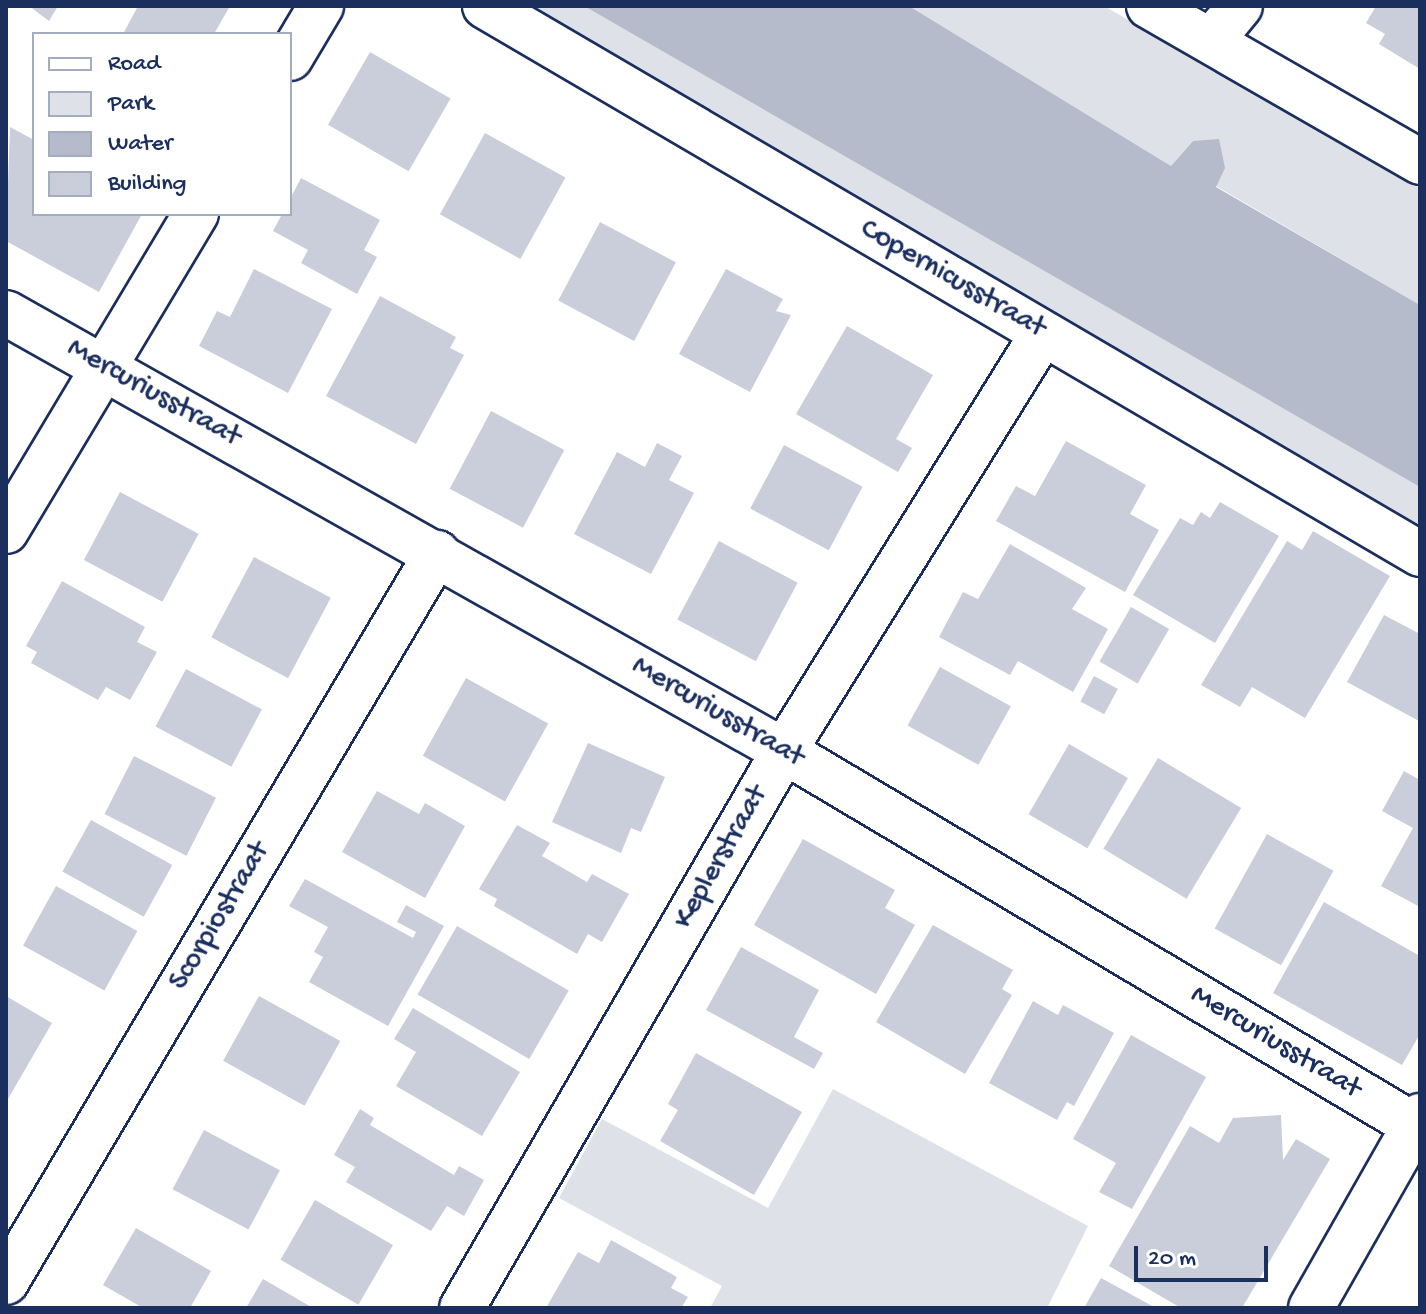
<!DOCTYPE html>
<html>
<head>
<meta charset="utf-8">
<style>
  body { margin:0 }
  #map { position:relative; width:1426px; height:1314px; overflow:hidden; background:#fff; font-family:"Gochi Hand",sans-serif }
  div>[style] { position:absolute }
  .green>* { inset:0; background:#dee1e7 }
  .water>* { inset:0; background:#b5bbca }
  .building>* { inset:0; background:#caceda; transform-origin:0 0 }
  .roads { filter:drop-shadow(2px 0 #1b2f5e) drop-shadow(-2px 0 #1b2f5e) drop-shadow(0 2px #1b2f5e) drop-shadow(0 -2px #1b2f5e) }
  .street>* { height:44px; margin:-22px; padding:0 22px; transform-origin:22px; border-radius:22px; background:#fff }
  .secondary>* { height:44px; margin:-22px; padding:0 22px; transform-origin:22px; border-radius:22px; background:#fff }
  span { translate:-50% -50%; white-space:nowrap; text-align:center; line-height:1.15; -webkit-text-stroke:6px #fff; paint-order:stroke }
  .street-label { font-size:30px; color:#1b2f5e }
  .frame { position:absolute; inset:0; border:8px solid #1b2f5e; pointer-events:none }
  .legend { position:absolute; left:32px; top:32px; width:260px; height:184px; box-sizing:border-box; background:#fff; border:2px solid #a4acbf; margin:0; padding:10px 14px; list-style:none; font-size:24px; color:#1b2f5e }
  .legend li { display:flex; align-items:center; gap:16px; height:40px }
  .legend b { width:40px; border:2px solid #a4acbf }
  .scale { position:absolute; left:1134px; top:1246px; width:134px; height:36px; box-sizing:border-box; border:4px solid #1b2f5e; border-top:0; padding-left:10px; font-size:24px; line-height:28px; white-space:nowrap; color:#1b2f5e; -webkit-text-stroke:6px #fff; paint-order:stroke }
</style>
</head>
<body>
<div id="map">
  <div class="green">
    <i style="clip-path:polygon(517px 6px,584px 6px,887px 179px,1420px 487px,1420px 525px)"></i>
    <i style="clip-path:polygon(909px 6px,1104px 6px,1300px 118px,1420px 188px,1420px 305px,1216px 186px,1193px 141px,1171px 166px)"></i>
    <i style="clip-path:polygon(833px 1089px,1088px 1226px,1047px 1308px,710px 1308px,722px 1286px,559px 1198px,602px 1119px,768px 1208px)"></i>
  </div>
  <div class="water">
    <i style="clip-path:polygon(584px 6px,909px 6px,1171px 166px,1193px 141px,1219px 139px,1225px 168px,1216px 187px,1420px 305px,1420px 487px)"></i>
  </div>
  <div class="building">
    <i style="clip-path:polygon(29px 6px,58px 6px,49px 21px)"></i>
    <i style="clip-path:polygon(138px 6px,230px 6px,214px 34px,123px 34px)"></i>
    <i style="clip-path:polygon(1376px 6px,1420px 6px,1420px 69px,1379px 44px,1385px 34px,1366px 23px)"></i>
    <i style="left:370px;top:52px;width:93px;height:84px;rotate:30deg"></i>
    <i style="clip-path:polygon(10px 127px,34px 140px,34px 214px,142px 214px,99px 292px,6px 241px)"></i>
    <i style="left:485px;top:133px;width:92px;height:93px;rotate:29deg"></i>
    <i style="clip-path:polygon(301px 178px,380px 220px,364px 250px,377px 257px,357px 294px,301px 263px,308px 250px,273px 231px,282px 214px,290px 214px,290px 199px)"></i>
    <i style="left:600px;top:222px;width:86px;height:89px;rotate:28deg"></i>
    <i style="clip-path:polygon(254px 269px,332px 309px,288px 393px,199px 346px,217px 311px,230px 317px)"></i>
    <i style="clip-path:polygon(726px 269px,783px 299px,776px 311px,791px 315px,750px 392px,679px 354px)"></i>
    <i style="clip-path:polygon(380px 296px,456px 337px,450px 348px,464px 355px,416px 444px,326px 396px)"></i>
    <i style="clip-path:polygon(847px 326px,933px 375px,896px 439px,912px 448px,898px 472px,796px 414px)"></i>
    <i style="left:491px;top:411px;width:83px;height:88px;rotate:28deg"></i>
    <i style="clip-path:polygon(1066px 441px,1146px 485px,1130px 514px,1159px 530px,1125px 592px,996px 521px,1016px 486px,1035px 496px)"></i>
    <i style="clip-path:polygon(657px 443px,682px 456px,669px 480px,694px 493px,651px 574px,574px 534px,617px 452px,645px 467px)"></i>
    <i style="left:784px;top:445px;width:89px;height:72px;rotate:28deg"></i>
    <i style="left:120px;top:492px;width:89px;height:77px;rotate:28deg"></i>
    <i style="clip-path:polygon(1220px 502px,1279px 536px,1215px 643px,1133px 595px,1180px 518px,1193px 525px,1201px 512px,1210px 518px)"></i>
    <i style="clip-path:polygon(1313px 531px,1390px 576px,1305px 718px,1252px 687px,1240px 707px,1201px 685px,1287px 541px,1302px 550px)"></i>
    <i style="left:719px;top:541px;width:89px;height:89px;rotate:28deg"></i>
    <i style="clip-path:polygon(1010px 544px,1086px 588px,1072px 609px,1108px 629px,1073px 692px,1018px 661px,1010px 675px,939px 637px,963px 592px,978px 599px)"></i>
    <i style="left:254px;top:557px;width:87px;height:91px;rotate:28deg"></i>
    <i style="clip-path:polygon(62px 581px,145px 627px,137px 642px,157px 652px,130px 700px,106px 687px,98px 700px,31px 663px,37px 652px,26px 646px)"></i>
    <i style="left:1131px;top:607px;width:44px;height:63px;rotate:30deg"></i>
    <i style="clip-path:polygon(1384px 615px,1420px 634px,1419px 721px,1347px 682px)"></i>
    <i style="left:940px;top:667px;width:81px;height:67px;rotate:29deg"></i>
    <i style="left:186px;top:669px;width:86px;height:65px;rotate:28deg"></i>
    <i style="left:1094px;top:676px;width:27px;height:29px;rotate:28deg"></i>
    <i style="left:466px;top:678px;width:94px;height:89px;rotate:29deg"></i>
    <i style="clip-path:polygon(588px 743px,665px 777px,641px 832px,631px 828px,621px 853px,552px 822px)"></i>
    <i style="left:1069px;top:744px;width:68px;height:81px;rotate:30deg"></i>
    <i style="left:134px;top:756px;width:92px;height:65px;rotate:27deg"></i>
    <i style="left:1158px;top:758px;width:97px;height:106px;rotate:31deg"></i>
    <i style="clip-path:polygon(1404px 771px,1420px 780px,1420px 907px,1381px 886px,1413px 828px,1382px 811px)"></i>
    <i style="clip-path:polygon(377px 791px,419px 814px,425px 803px,465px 826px,425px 898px,342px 852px)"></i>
    <i style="left:91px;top:820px;width:93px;height:59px;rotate:29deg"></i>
    <i style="clip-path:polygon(517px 825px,550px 843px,542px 856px,587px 882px,592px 874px,629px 894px,602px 942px,588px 934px,577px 954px,494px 906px,497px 899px,479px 889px)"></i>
    <i style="left:1267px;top:834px;width:76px;height:108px;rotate:29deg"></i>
    <i style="clip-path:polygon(803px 839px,895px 890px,885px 908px,915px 925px,876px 994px,754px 925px)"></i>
    <i style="clip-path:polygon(305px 879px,413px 938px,416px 932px,397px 922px,406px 905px,444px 926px,388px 1026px,309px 982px,323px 957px,314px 952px,328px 927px,289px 906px)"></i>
    <i style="left:56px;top:886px;width:93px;height:68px;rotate:29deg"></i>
    <i style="clip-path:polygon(1324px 902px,1420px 956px,1420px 1034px,1402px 1065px,1273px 993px)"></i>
    <i style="clip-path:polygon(933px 925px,1013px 970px,1002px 989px,1012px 995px,965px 1074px,876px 1022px)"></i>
    <i style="left:457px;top:926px;width:129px;height:79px;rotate:30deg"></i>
    <i style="clip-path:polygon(741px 947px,819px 990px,794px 1037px,823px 1053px,814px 1069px,706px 1010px)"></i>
    <i style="clip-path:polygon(6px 996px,52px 1023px,8px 1099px,6px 1098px)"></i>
    <i style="left:259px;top:996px;width:93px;height:74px;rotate:29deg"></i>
    <i style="clip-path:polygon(1033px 1001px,1058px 1015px,1063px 1005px,1114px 1033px,1074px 1106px,1067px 1102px,1057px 1120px,989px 1083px)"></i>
    <i style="clip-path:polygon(413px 1008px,520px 1072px,482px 1136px,396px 1086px,416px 1052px,394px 1039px)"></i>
    <i style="clip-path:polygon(1131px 1035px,1206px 1077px,1132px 1209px,1099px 1192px,1116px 1163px,1073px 1139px)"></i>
    <i style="clip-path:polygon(696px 1053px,802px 1112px,754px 1195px,660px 1141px,678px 1110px,668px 1104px)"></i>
    <i style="clip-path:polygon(360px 1109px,374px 1118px,370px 1125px,454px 1175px,459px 1166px,484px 1180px,464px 1216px,447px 1206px,431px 1231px,346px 1182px,355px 1167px,334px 1155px)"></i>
    <i style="clip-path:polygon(1281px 1115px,1283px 1160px,1296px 1139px,1330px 1159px,1242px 1308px,1181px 1308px,1109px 1266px,1190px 1126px,1219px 1143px,1233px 1118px)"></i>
    <i style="left:204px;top:1130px;width:86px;height:67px;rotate:28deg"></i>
    <i style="left:315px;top:1200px;width:90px;height:69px;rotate:30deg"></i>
    <i style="clip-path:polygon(136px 1228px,211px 1271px,190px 1308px,143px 1308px,103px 1285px)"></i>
    <i style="clip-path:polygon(611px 1240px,677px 1277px,671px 1288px,688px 1297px,681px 1308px,546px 1308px,578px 1252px,599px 1263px)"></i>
    <i style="clip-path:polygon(1101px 1278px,1156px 1308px,1084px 1308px)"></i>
    <i style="clip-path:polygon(263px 1279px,313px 1308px,246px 1308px)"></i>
  </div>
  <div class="roads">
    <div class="street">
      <i style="left:1212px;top:40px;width:44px;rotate:-50.5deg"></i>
      <i style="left:290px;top:58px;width:61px;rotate:-59.2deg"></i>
      <i style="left:6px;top:313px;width:893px;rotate:29.38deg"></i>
      <i style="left:784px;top:751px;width:740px;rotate:30.72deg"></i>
      <i style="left:6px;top:531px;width:370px;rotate:-59.1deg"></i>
      <i style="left:6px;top:1282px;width:847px;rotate:-59.41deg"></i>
      <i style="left:462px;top:1308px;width:643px;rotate:-59.97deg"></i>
      <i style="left:784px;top:751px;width:491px;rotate:-58.2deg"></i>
      <i style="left:1311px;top:1308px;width:221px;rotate:-60.4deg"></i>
    </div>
    <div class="secondary">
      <i style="left:485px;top:6px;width:1084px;rotate:30.37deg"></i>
      <i style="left:1149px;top:6px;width:313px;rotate:29.9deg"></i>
    </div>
  </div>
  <div class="street-label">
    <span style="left:952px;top:280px;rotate:30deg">Copernicusstraat</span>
    <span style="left:153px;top:394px;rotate:29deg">Mercuriusstraat</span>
    <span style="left:717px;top:713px;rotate:30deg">Mercuriusstraat</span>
    <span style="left:722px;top:858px;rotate:-60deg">Keplerstraat</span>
    <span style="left:221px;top:917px;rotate:-59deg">Scorpiostraat</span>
    <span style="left:1275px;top:1043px;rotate:31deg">Mercuriusstraat</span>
  </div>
  <div class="frame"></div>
  <ul class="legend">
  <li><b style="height:10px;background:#fff"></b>Road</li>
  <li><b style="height:22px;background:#dee1e7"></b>Park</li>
  <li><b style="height:22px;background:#b5bbca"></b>Water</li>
  <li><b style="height:22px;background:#caceda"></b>Building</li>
  </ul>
  <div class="scale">20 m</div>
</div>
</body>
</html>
